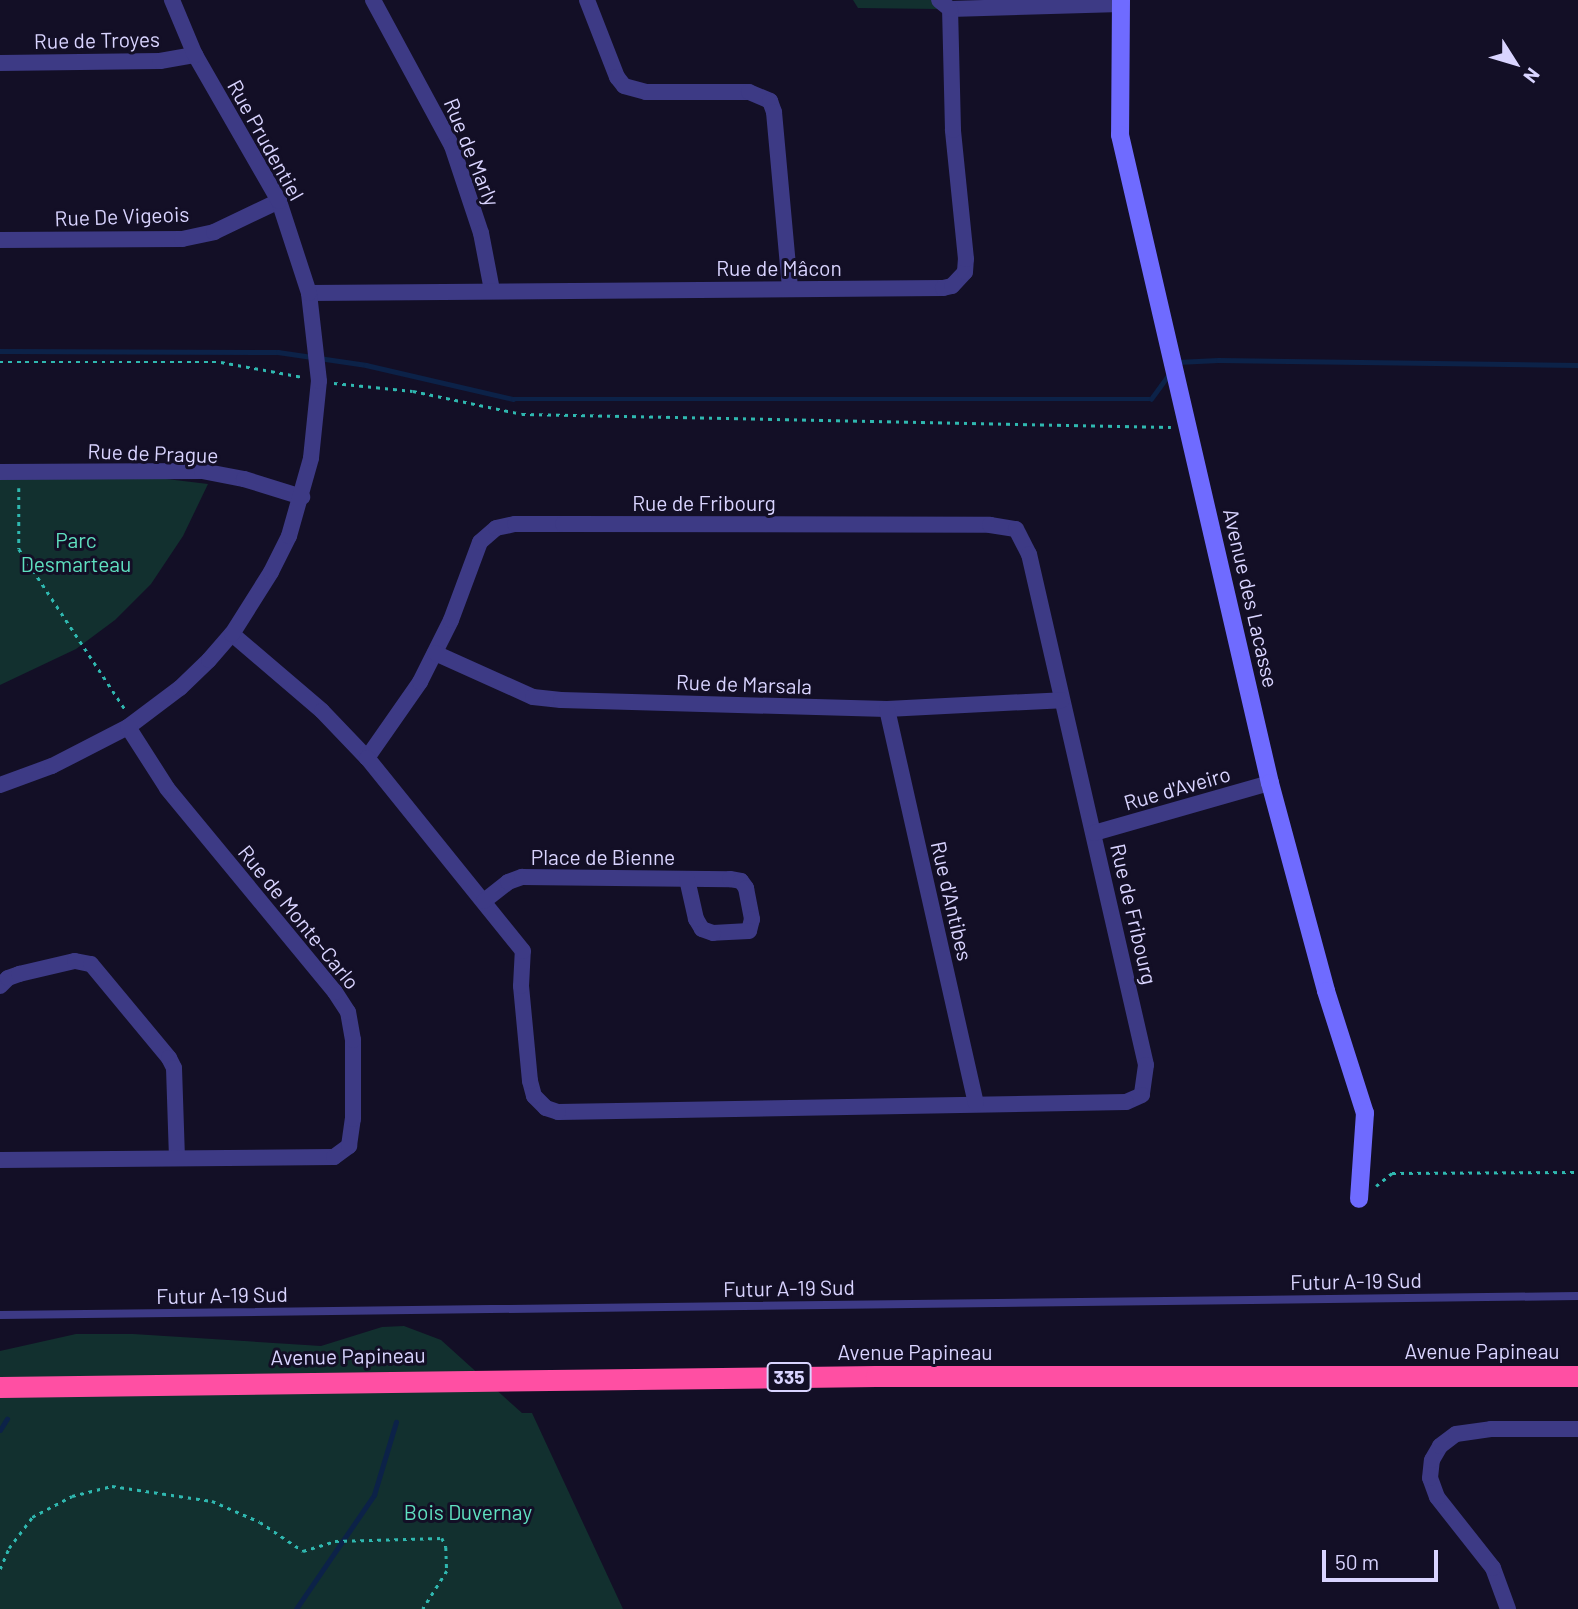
<!DOCTYPE html>
<html>
<head>
<meta charset="utf-8">
<style>
  body { margin:0 }
  #map { position:relative; width:1578px; height:1609px; overflow:hidden; background:#130f26; font-family:Barlow,sans-serif }
  div>[style] { position:absolute }
  .green>* { inset:0; background:#12302f }
  .stream>* { height:4.5px; margin:-2.25px; padding:0 2.25px; transform-origin:2.25px; border-radius:2.25px; background:#0c2248 }
  .path>* { height:2.5px; margin-top:-1.25px; transform-origin:0; background:repeating-linear-gradient(90deg,#2fb8b0 0 3.5px,transparent 0 8.5px) }
  .lane>* { height:8px; margin:-4px; padding:0 4px; transform-origin:4px; border-radius:4px; background:#3d3a85 }
  .street>* { height:16px; margin:-8px; padding:0 8px; transform-origin:8px; border-radius:8px; background:#3d3a85 }
  .secondary>* { height:18px; margin:-9px; padding:0 9px; transform-origin:9px; border-radius:9px; background:#6f6bff }
  .highway>* { height:21px; margin:-10.5px; padding:0 10.5px; transform-origin:10.5px; border-radius:10.5px; background:#ff4fa3 }
  span { translate:-50% -50%; white-space:nowrap; text-align:center; line-height:1.15; -webkit-text-stroke:6px #130f26; paint-order:stroke }
  .shield-label span { padding:2px 5px; background:#130f26; border:2px solid; border-radius:5px; -webkit-text-stroke-width:0 }
  .shield-label { font-size:19px; color:#d9d4ff; font-weight:700 }
  .street-label { font-size:21px; color:#d9d4ff }
  .park-label { font-size:21px; color:#5fe0c0 }
  .north { position:absolute; left:1480px; top:28px; width:70px; height:70px; -webkit-text-stroke:5px #130f26; paint-order:stroke; rotate:127deg; font-size:19px; font-weight:700; line-height:28px; text-align:center; color:#d9d4ff }
  .north::after { content:''; display:block; margin:auto; width:24px; height:32px; background:#d9d4ff; clip-path:polygon(50% 0,100% 100%,50% 72%,0 100%) }
  .scale { position:absolute; left:1322px; top:1550px; width:116px; height:32px; box-sizing:border-box; border:4px solid #d9d4ff; border-top:0; padding-left:9px; font-size:21px; line-height:24px; white-space:nowrap; color:#d9d4ff; -webkit-text-stroke:5px #130f26; paint-order:stroke }
</style>
</head>
<body>
<div id="map">
  <div class="green">
    <i style="clip-path:polygon(853px 0,947px 0,938px 9px,858px 8px)"></i>
    <i style="clip-path:polygon(0 477px,150px 477px,208px 484px,183px 536px,151px 584px,115px 620px,76px 649px,0 685px)"></i>
    <i style="clip-path:polygon(404px 1326px,441px 1340px,522px 1413px,532px 1413px,623px 1609px,0 1609px,0 1351px,76px 1334px,133px 1334px,321px 1346px,382px 1327px)"></i>
  </div>
  <div class="stream">
    <i style="left:0;top:351px;width:278px;rotate:0.2deg"></i>
    <i style="left:278px;top:352px;width:89px;rotate:8.4deg"></i>
    <i style="left:366px;top:365px;width:151px;rotate:13deg"></i>
    <i style="left:513px;top:399px;width:638px"></i>
    <i style="left:1151px;top:399px;width:32px;rotate:-54deg"></i>
    <i style="left:1177px;top:362px;width:41px;rotate:-2.8deg"></i>
    <i style="left:1218px;top:360px;width:360px;rotate:0.8deg"></i>
    <i style="left:0;top:1430px;width:13px;rotate:-58deg"></i>
    <i style="left:296px;top:1609px;width:138px;rotate:-55.6deg"></i>
    <i style="left:374px;top:1495px;width:76px;rotate:-73.2deg"></i>
  </div>
  <div class="path">
    <i style="left:0;top:362px;width:221px"></i>
    <i style="left:221px;top:362px;width:83px;rotate:10.4deg"></i>
    <i style="left:334px;top:383px;width:79px;rotate:5.8deg"></i>
    <i style="left:413px;top:391px;width:111px;rotate:11.9deg"></i>
    <i style="left:522px;top:414px;width:649px;rotate:1.15deg"></i>
    <i style="left:19px;top:488px;width:61px;rotate:90deg"></i>
    <i style="left:19px;top:549px;width:192px;rotate:56.5deg"></i>
    <i style="left:1376px;top:1186px;width:21px;rotate:-39deg"></i>
    <i style="left:1392px;top:1173px;width:186px;rotate:-0.3deg"></i>
    <i style="left:0;top:1569px;width:23px;rotate:-67deg"></i>
    <i style="left:9px;top:1548px;width:39px;rotate:-53deg"></i>
    <i style="left:32px;top:1517px;width:45px;rotate:-27.7deg"></i>
    <i style="left:72px;top:1496px;width:41px;rotate:-14deg"></i>
    <i style="left:112px;top:1486px;width:101px;rotate:8.5deg"></i>
    <i style="left:212px;top:1501px;width:52px;rotate:23.6deg"></i>
    <i style="left:260px;top:1522px;width:52px;rotate:34deg"></i>
    <i style="left:303px;top:1551px;width:34px;rotate:-17deg"></i>
    <i style="left:335px;top:1541px;width:107px;rotate:-1.6deg"></i>
    <i style="left:442px;top:1538px;width:10px;rotate:66deg"></i>
    <i style="left:446px;top:1547px;width:24px;rotate:88deg"></i>
    <i style="left:447px;top:1571px;width:45px;rotate:122.3deg"></i>
  </div>
  <div class="lane">
    <i style="left:0;top:1315px;width:1578px;rotate:-0.69deg"></i>
  </div>
  <div class="street">
    <i style="left:373px;top:0;width:166px;rotate:61.6deg"></i>
    <i style="left:452px;top:146px;width:92px;rotate:71.6deg"></i>
    <i style="left:481px;top:233px;width:58px;rotate:79.1deg"></i>
    <i style="left:587px;top:0;width:83px;rotate:68.7deg"></i>
    <i style="left:617px;top:77px;width:11px;rotate:52deg"></i>
    <i style="left:624px;top:86px;width:23px;rotate:15deg"></i>
    <i style="left:646px;top:92px;width:103px"></i>
    <i style="left:749px;top:92px;width:23px;rotate:23deg"></i>
    <i style="left:770px;top:101px;width:12px;rotate:70deg"></i>
    <i style="left:774px;top:112px;width:177px;rotate:84.8deg"></i>
    <i style="left:950px;top:9px;width:171px;rotate:-1.7deg"></i>
    <i style="left:0;top:63px;width:160px;rotate:-0.7deg"></i>
    <i style="left:160px;top:61px;width:36px;rotate:-10deg"></i>
    <i style="left:0;top:240px;width:182px;rotate:-0.3deg"></i>
    <i style="left:182px;top:239px;width:33px;rotate:-12deg"></i>
    <i style="left:214px;top:232px;width:72px;rotate:-25.5deg"></i>
    <i style="left:309px;top:293px;width:634px;rotate:-0.45deg"></i>
    <i style="left:943px;top:288px;width:9px;rotate:-13deg"></i>
    <i style="left:952px;top:286px;width:19px;rotate:-47deg"></i>
    <i style="left:965px;top:272px;width:13px;rotate:-86deg"></i>
    <i style="left:966px;top:259px;width:130px;rotate:-95.8deg"></i>
    <i style="left:953px;top:130px;width:121px;rotate:-91.4deg"></i>
    <i style="left:950px;top:9px;width:14px;rotate:-141deg"></i>
    <i style="left:0;top:472px;width:202px;rotate:-0.3deg"></i>
    <i style="left:202px;top:471px;width:43px;rotate:10.8deg"></i>
    <i style="left:244px;top:479px;width:61px;rotate:17.2deg"></i>
    <i style="left:232px;top:634px;width:118px;rotate:40.5deg"></i>
    <i style="left:322px;top:711px;width:65px;rotate:46.2deg"></i>
    <i style="left:367px;top:758px;width:93px;rotate:-55.1deg"></i>
    <i style="left:420px;top:682px;width:69px;rotate:-63.4deg"></i>
    <i style="left:451px;top:620px;width:83px;rotate:-69.6deg"></i>
    <i style="left:480px;top:542px;width:21px;rotate:-41deg"></i>
    <i style="left:496px;top:528px;width:19px;rotate:-12deg"></i>
    <i style="left:515px;top:524px;width:48px"></i>
    <i style="left:563px;top:524px;width:427px;rotate:0.1deg"></i>
    <i style="left:990px;top:525px;width:26px;rotate:9deg"></i>
    <i style="left:1016px;top:529px;width:28px;rotate:63deg"></i>
    <i style="left:1029px;top:554px;width:524px;rotate:77.1deg"></i>
    <i style="left:1146px;top:1065px;width:30px;rotate:98deg"></i>
    <i style="left:1142px;top:1095px;width:17px;rotate:156deg"></i>
    <i style="left:1126px;top:1102px;width:568px;rotate:178.99deg"></i>
    <i style="left:558px;top:1112px;width:13px;rotate:-162deg"></i>
    <i style="left:546px;top:1108px;width:17px;rotate:-135deg"></i>
    <i style="left:534px;top:1096px;width:16px;rotate:-105deg"></i>
    <i style="left:530px;top:1081px;width:95px;rotate:-95.4deg"></i>
    <i style="left:521px;top:986px;width:35px;rotate:-87deg"></i>
    <i style="left:523px;top:951px;width:248px;rotate:-128.9deg"></i>
    <i style="left:435px;top:653px;width:107px;rotate:24.2deg"></i>
    <i style="left:533px;top:697px;width:28px;rotate:6deg"></i>
    <i style="left:561px;top:700px;width:326px;rotate:1.6deg"></i>
    <i style="left:887px;top:709px;width:175px;rotate:-2.9deg"></i>
    <i style="left:887px;top:709px;width:404px;rotate:77.3deg"></i>
    <i style="left:0;top:785px;width:55px;rotate:-20.1deg"></i>
    <i style="left:52px;top:766px;width:85px;rotate:-27.2deg"></i>
    <i style="left:128px;top:727px;width:65px;rotate:-36.9deg"></i>
    <i style="left:180px;top:688px;width:40px;rotate:-44deg"></i>
    <i style="left:209px;top:660px;width:35px;rotate:-49deg"></i>
    <i style="left:232px;top:634px;width:73px;rotate:-57.8deg"></i>
    <i style="left:271px;top:572px;width:40px;rotate:-63.4deg"></i>
    <i style="left:289px;top:536px;width:81px;rotate:-74.2deg"></i>
    <i style="left:311px;top:458px;width:77px;rotate:-84.1deg"></i>
    <i style="left:319px;top:381px;width:89px;rotate:-96.5deg"></i>
    <i style="left:309px;top:293px;width:97px;rotate:-108.1deg"></i>
    <i style="left:279px;top:201px;width:168px;rotate:-119.9deg"></i>
    <i style="left:195px;top:55px;width:60px;rotate:-112.7deg"></i>
    <i style="left:1094px;top:833px;width:183px;rotate:-15.9deg"></i>
    <i style="left:484px;top:901px;width:31px;rotate:-38deg"></i>
    <i style="left:508px;top:882px;width:15px;rotate:-20deg"></i>
    <i style="left:522px;top:877px;width:208px;rotate:0.6deg"></i>
    <i style="left:730px;top:879px;width:11px;rotate:10deg"></i>
    <i style="left:741px;top:881px;width:9px;rotate:54deg"></i>
    <i style="left:746px;top:888px;width:32px;rotate:79deg"></i>
    <i style="left:752px;top:919px;width:12px;rotate:104deg"></i>
    <i style="left:749px;top:931px;width:36px;rotate:177deg"></i>
    <i style="left:713px;top:933px;width:12px;rotate:-160deg"></i>
    <i style="left:702px;top:929px;width:12px;rotate:-121deg"></i>
    <i style="left:696px;top:919px;width:41px;rotate:-102.7deg"></i>
    <i style="left:0;top:986px;width:11px;rotate:-45deg"></i>
    <i style="left:8px;top:978px;width:12px;rotate:-20deg"></i>
    <i style="left:19px;top:974px;width:57px;rotate:-13.1deg"></i>
    <i style="left:75px;top:961px;width:16px;rotate:11deg"></i>
    <i style="left:91px;top:964px;width:122px;rotate:50.3deg"></i>
    <i style="left:169px;top:1058px;width:11px;rotate:63deg"></i>
    <i style="left:174px;top:1068px;width:90px;rotate:88.1deg"></i>
    <i style="left:0;top:1160px;width:334px;rotate:-0.5deg"></i>
    <i style="left:334px;top:1157px;width:19px;rotate:-36deg"></i>
    <i style="left:349px;top:1146px;width:27px;rotate:-82deg"></i>
    <i style="left:353px;top:1119px;width:79px;rotate:-90deg"></i>
    <i style="left:353px;top:1040px;width:28px;rotate:-100deg"></i>
    <i style="left:348px;top:1012px;width:24px;rotate:-123deg"></i>
    <i style="left:335px;top:992px;width:264px;rotate:-129.5deg"></i>
    <i style="left:167px;top:788px;width:72px;rotate:-122.6deg"></i>
    <i style="left:1508px;top:1609px;width:44px;rotate:-110.1deg"></i>
    <i style="left:1493px;top:1568px;width:90px;rotate:-128.3deg"></i>
    <i style="left:1437px;top:1497px;width:20px;rotate:-110deg"></i>
    <i style="left:1430px;top:1478px;width:18px;rotate:-84deg"></i>
    <i style="left:1432px;top:1460px;width:16px;rotate:-60deg"></i>
    <i style="left:1440px;top:1446px;width:20px;rotate:-37deg"></i>
    <i style="left:1456px;top:1434px;width:35px;rotate:-8deg"></i>
    <i style="left:1491px;top:1429px;width:87px"></i>
  </div>
  <div class="secondary">
    <i style="left:1121px;top:0;width:135px;rotate:90.4deg"></i>
    <i style="left:1120px;top:135px;width:665px;rotate:76.97deg"></i>
    <i style="left:1270px;top:783px;width:215px;rotate:74.9deg"></i>
    <i style="left:1326px;top:991px;width:128px;rotate:72.3deg"></i>
    <i style="left:1365px;top:1113px;width:86px;rotate:94deg"></i>
  </div>
  <div class="highway">
    <i style="left:0;top:1387px;width:876px;rotate:-0.72deg"></i>
    <i style="left:876px;top:1376px;width:702px"></i>
  </div>
  <div class="shield-label">
    <span style="left:789px;top:1377px">335</span>
  </div>
  <div class="street-label">
    <span style="left:97px;top:40px;rotate:-1deg">Rue de Troyes</span>
    <span style="left:266px;top:140px;rotate:61deg">Rue Prudentiel</span>
    <span style="left:472px;top:152px;rotate:68deg">Rue de Marly</span>
    <span style="left:122px;top:216px;rotate:-2deg">Rue De Vigeois</span>
    <span style="left:779px;top:268px">Rue de Mâcon</span>
    <span style="left:153px;top:453px;rotate:2deg">Rue de Prague</span>
    <span style="left:704px;top:503px">Rue de Fribourg</span>
    <span style="left:1251px;top:598px;rotate:77deg">Avenue des Lacasse</span>
    <span style="left:744px;top:684px;rotate:2deg">Rue de Marsala</span>
    <span style="left:1177px;top:788px;rotate:-16deg">Rue d'Aveiro</span>
    <span style="left:603px;top:857px">Place de Bienne</span>
    <span style="left:952px;top:901px;rotate:77deg">Rue d'Antibes</span>
    <span style="left:1134px;top:914px;rotate:77deg">Rue de Fribourg</span>
    <span style="left:299px;top:917px;rotate:51deg">Rue de Monte-Carlo</span>
    <span style="left:1356px;top:1281px;rotate:-1deg">Futur A-19 Sud</span>
    <span style="left:789px;top:1288px;rotate:-1deg">Futur A-19 Sud</span>
    <span style="left:222px;top:1295px;rotate:-1deg">Futur A-19 Sud</span>
    <span style="left:1482px;top:1351px">Avenue Papineau</span>
    <span style="left:915px;top:1352px">Avenue Papineau</span>
    <span style="left:348px;top:1356px;rotate:-1deg">Avenue Papineau</span>
  </div>
  <div class="park-label">
    <span style="left:76px;top:552px">Parc<br>Desmarteau</span>
    <span style="left:468px;top:1512px">Bois Duvernay</span>
  </div>
  <div class="north">N</div>
  <div class="scale">50 m</div>
</div>
</body>
</html>
